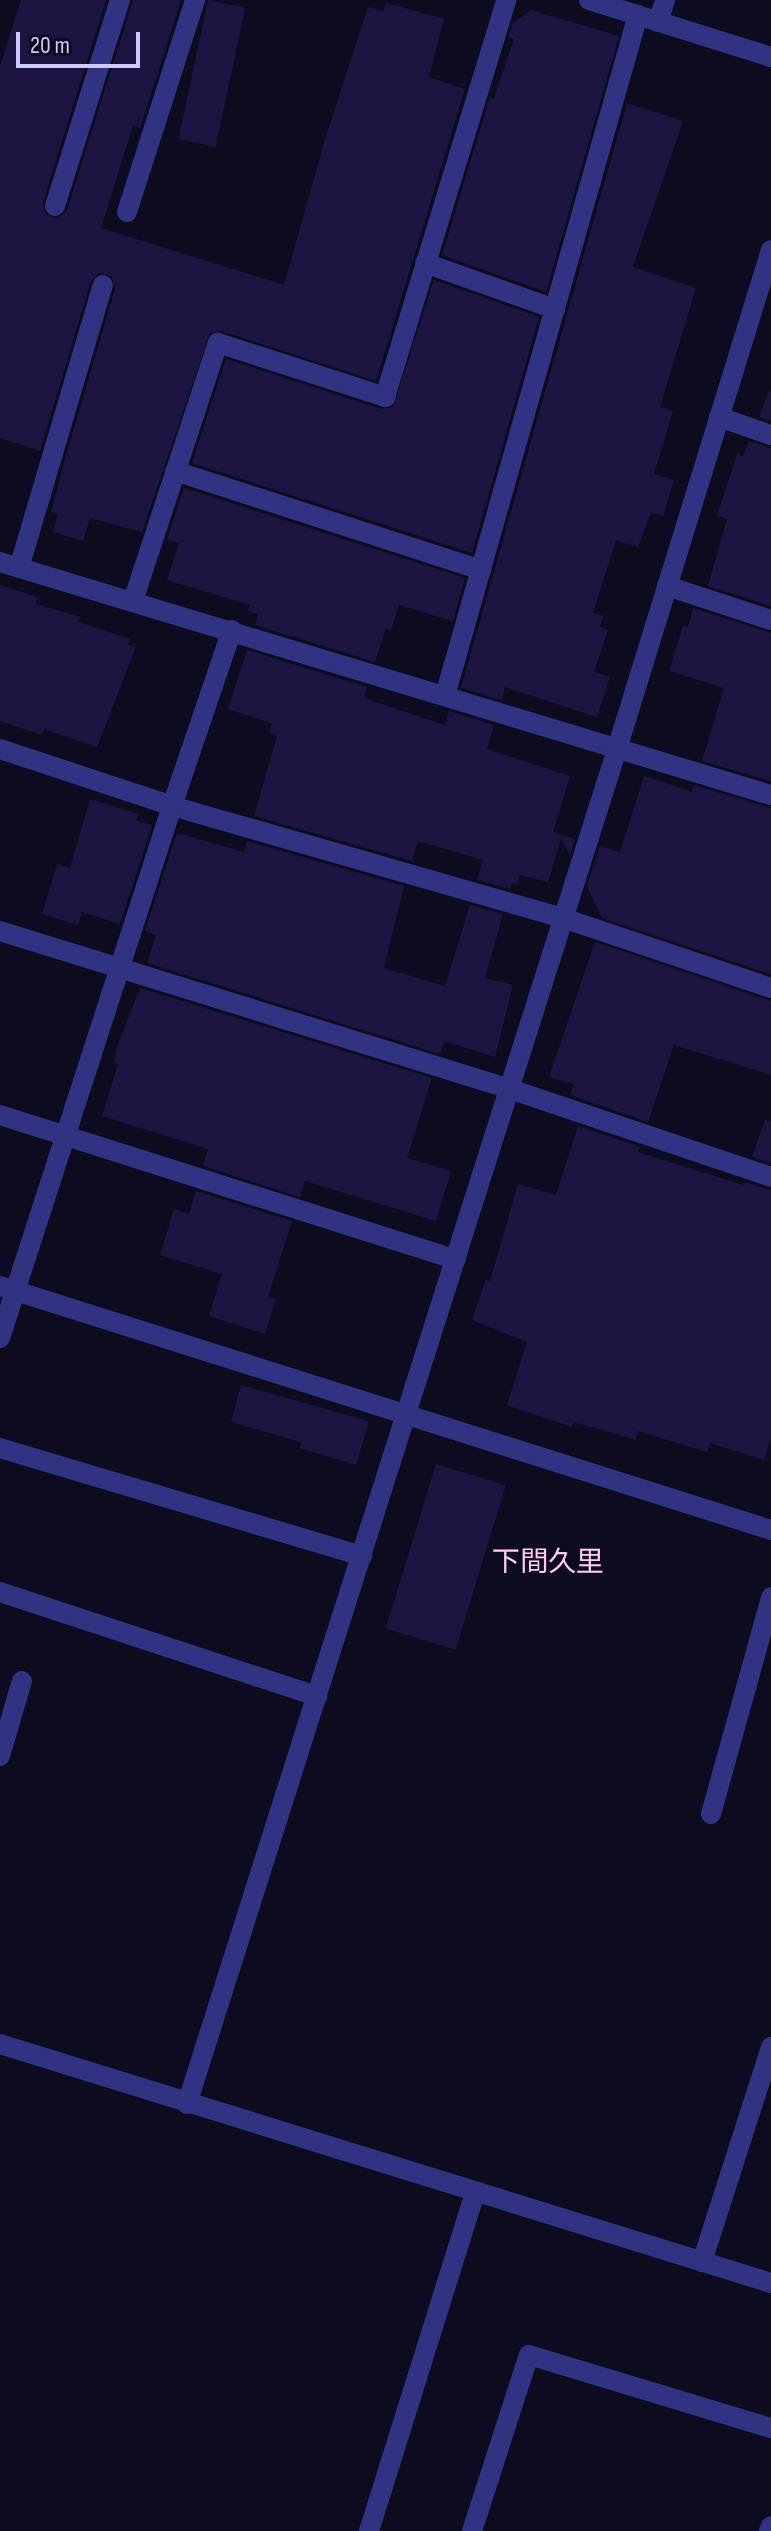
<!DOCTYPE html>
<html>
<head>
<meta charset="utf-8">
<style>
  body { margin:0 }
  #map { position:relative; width:771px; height:2531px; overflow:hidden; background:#0d0b1f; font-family:"Sofia Sans Condensed","Noto Sans JP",sans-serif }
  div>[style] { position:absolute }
  .building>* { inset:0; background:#1d1541; transform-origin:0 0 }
  .lane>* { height:20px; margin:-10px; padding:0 10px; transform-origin:10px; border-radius:10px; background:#323282 }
  .street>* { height:20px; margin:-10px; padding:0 10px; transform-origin:10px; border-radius:10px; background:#323282 }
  span { translate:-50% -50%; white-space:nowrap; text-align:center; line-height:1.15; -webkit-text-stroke:7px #0d0b1f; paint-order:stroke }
  .quarter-label { font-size:28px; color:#ffcbee }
  .scale { position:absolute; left:16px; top:32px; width:124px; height:36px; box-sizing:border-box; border:4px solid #cdc9ff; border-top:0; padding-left:10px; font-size:24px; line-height:28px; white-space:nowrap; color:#cdc9ff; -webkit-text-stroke:6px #0d0b1f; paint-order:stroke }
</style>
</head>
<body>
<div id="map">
  <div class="building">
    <i style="clip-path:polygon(21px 0,106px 0,43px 202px,45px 214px,57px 219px,67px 210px,133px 0,181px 0,140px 128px,133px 125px,101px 228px,284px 285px,326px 136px,368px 7px,383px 11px,386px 3px,444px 19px,429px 77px,465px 89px,376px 381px,222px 331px,210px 333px,142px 532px,90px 518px,83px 541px,53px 532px,58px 514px,51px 512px,65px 459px,115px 289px,112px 276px,99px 273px,91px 281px,40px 451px,0 438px,0 66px)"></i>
    <i style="left:208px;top:0;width:38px;height:142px;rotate:12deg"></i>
    <i style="clip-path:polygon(531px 10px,619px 36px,546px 292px,442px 255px,490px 97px,494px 98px,514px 39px,508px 37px,513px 23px)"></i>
    <i style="clip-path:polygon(627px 103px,683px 121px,633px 267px,696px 288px,660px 407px,673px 411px,654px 474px,674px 480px,663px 516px,651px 512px,638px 547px,616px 540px,593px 613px,603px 616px,600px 627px,608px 630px,594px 672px,610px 677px,597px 717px,505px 687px,502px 700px,461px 688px)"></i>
    <i style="clip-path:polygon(434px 280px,539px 317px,472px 553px,192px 463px,226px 359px,381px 409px,393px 407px)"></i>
    <i style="clip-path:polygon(769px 391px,771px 392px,771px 421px,759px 417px)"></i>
    <i style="clip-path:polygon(749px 441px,771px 448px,771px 606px,708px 586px,727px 519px,717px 516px,737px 454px,743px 456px)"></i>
    <i style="clip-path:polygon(184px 488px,465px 578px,453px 621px,399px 605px,391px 630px,386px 629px,375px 662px,255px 625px,258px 614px,248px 611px,250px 605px,167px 580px,179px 543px,167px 540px)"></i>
    <i style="clip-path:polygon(0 585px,38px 597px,36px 604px,80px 617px,78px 622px,130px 639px,128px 645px,136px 647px,97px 747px,44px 729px,42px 735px,0 721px)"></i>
    <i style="clip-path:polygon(693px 608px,771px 633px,771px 781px,702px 761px,724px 688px,669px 671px,683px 626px,688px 627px)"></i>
    <i style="clip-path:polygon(247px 650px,367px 687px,364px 698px,445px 725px,449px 711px,494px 725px,487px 749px,570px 776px,553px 832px,575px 839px,570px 855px,561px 839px,548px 882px,520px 875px,517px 884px,512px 883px,510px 889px,477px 880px,483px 860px,418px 841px,412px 861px,254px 816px,277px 736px,269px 733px,272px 723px,228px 709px)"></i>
    <i style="clip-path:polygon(644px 776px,692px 792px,694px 785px,771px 808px,771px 974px,602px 918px,587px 886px,600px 846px,620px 852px)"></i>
    <i style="clip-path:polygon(90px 799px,139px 814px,136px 821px,152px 825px,120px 924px,82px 912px,78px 925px,42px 914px,57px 864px,70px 868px)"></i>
    <i style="clip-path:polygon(177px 833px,244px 852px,247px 841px,404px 886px,384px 968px,445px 986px,470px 905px,503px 914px,485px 978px,513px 985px,495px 1057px,444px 1041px,440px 1054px,147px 963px,156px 935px,145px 931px)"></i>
    <i style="clip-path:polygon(595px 942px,771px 1001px,771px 1075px,674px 1045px,648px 1122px,570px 1095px,574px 1084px,549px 1077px)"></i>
    <i style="clip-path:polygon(140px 988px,432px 1078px,407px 1158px,451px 1171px,436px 1221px,305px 1181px,300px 1197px,203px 1166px,208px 1149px,102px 1116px,118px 1064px,114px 1063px,117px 1047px)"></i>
    <i style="clip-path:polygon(765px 1120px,771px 1121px,771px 1163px,752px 1157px)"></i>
    <i style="clip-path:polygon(578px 1126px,640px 1147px,638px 1152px,743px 1185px,744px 1182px,771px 1190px,771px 1439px,764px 1460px,710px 1443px,707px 1452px,638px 1431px,636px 1440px,574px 1422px,572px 1427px,507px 1405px,527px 1342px,472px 1320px,486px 1279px,490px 1281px,518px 1184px,556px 1195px)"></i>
    <i style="clip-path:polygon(196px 1191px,292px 1221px,268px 1297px,276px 1299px,265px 1334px,209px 1316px,222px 1274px,160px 1255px,174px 1209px,189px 1214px)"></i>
    <i style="clip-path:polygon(241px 1385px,369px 1421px,356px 1465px,300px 1448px,301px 1442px,231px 1422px)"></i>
    <i style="left:436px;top:1464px;width:73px;height:172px;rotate:17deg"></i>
  </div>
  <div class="lane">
    <i style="left:658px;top:22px;width:23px;rotate:-72deg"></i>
    <i style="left:55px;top:206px;width:216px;rotate:-72.5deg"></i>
    <i style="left:127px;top:212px;width:223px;rotate:-72.2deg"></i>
    <i style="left:425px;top:263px;width:138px;rotate:19.5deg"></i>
    <i style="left:175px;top:471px;width:322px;rotate:17.9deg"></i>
    <i style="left:19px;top:568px;width:295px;rotate:-73.5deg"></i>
    <i style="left:133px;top:601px;width:272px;rotate:-71.8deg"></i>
    <i style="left:218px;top:343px;width:176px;rotate:17.9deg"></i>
    <i style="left:385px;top:397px;width:415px;rotate:-73deg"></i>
    <i style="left:445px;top:696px;width:708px;rotate:-74.18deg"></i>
    <i style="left:0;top:1756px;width:78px;rotate:-73.7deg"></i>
    <i style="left:702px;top:2262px;width:226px;rotate:-72.2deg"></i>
    <i style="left:472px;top:2531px;width:185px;rotate:-72.1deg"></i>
    <i style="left:529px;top:2355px;width:253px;rotate:16.8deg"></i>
  </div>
  <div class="street">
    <i style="left:589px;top:0;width:191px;rotate:17.4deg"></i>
    <i style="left:719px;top:417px;width:55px;rotate:19.1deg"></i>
    <i style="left:0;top:562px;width:805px;rotate:16.82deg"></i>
    <i style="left:667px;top:586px;width:109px;rotate:18.1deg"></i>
    <i style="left:0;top:749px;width:181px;rotate:18.3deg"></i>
    <i style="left:172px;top:806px;width:407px;rotate:16deg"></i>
    <i style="left:563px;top:918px;width:219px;rotate:18.6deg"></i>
    <i style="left:0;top:931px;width:534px;rotate:17.21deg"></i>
    <i style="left:510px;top:1089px;width:275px;rotate:18.6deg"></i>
    <i style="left:0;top:1115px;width:478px;rotate:17.6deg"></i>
    <i style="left:0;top:1286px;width:809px;rotate:17.56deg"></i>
    <i style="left:0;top:1338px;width:559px;rotate:-72.08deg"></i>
    <i style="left:172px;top:806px;width:186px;rotate:-71.2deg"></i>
    <i style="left:0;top:1448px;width:378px;rotate:16.6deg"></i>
    <i style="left:0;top:1592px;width:334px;rotate:18.2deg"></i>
    <i style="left:711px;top:1814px;width:225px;rotate:-74.5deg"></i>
    <i style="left:0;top:2044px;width:807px;rotate:17.22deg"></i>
    <i style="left:187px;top:2104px;width:1422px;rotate:-72.39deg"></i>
    <i style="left:617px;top:749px;width:522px;rotate:-72.85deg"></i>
    <i style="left:369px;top:2531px;width:354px;rotate:-72.6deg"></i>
    <i style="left:769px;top:2531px;width:5px;rotate:-68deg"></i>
  </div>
  <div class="quarter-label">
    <span style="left:548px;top:1563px">下間久里</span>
  </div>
  <div class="scale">20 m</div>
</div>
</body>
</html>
